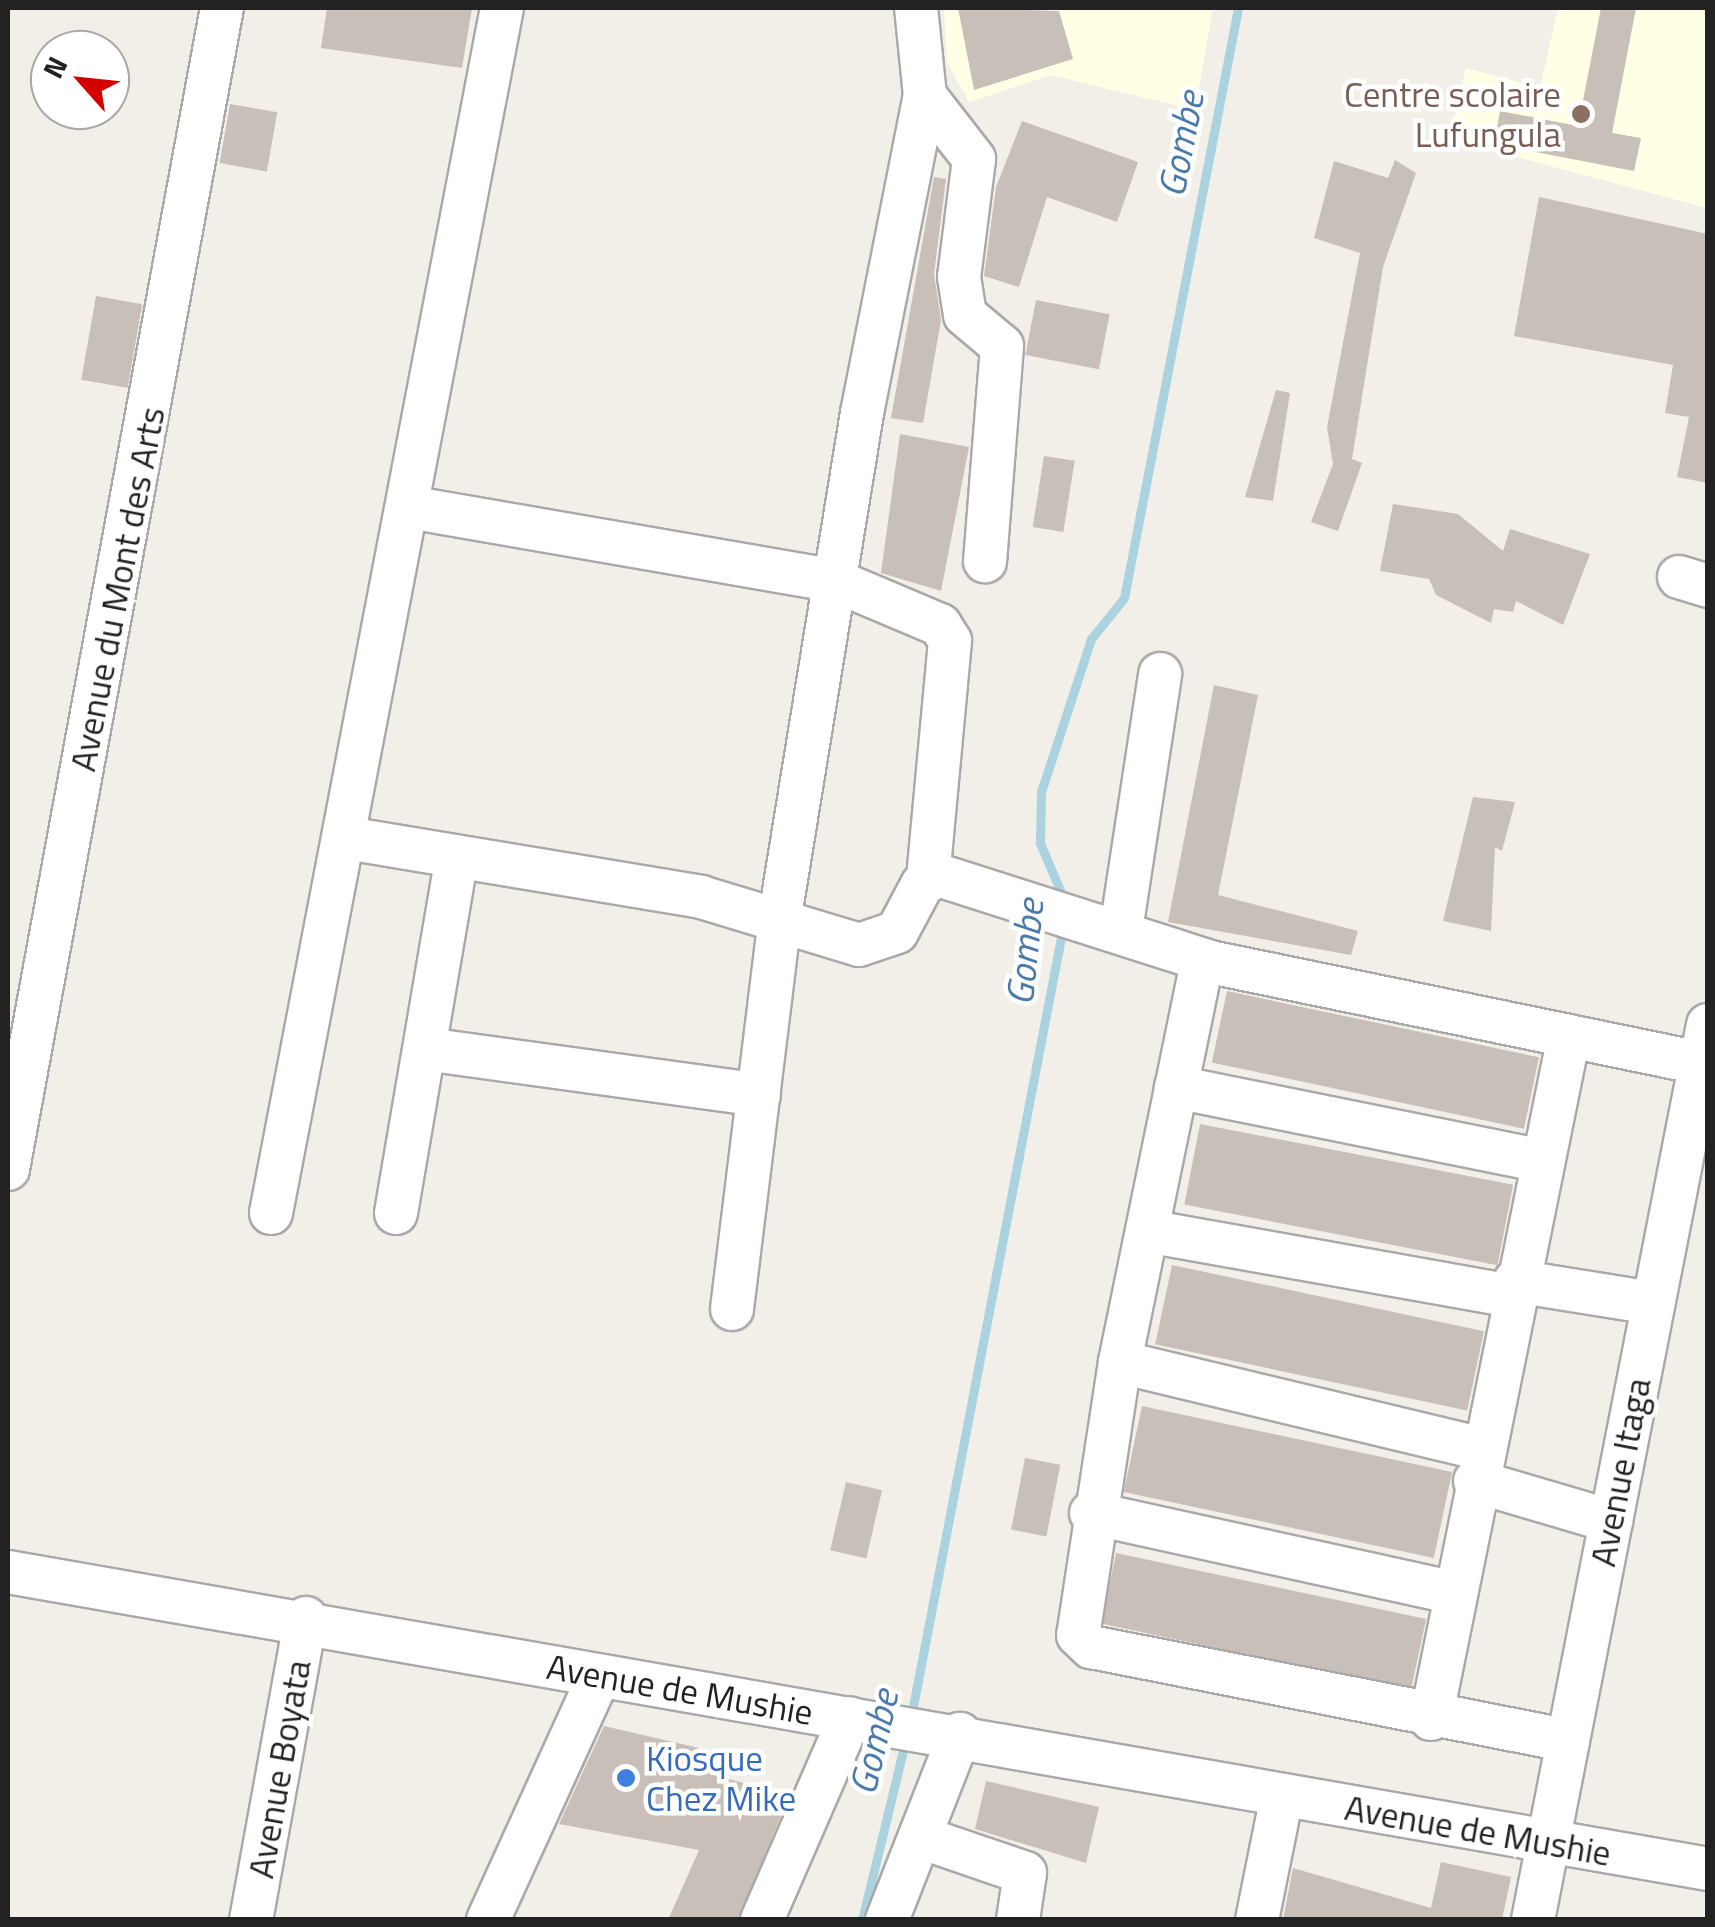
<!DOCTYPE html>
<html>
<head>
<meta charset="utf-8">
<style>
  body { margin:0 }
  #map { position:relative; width:1715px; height:1927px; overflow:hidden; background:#f2efe9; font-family:"Titillium Web",sans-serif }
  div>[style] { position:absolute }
  .education>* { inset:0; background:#ffffe5 }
  .stream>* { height:9px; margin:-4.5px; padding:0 4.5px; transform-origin:4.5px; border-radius:4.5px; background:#aad3df }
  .building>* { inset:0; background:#c7bfb8; transform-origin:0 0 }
  .roads { filter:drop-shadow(2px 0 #a9a9a9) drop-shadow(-2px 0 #a9a9a9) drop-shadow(0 2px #a9a9a9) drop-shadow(0 -2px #a9a9a9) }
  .minor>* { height:42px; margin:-21px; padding:0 21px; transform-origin:21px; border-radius:21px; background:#fff }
  .dots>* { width:28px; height:28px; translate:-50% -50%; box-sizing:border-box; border:5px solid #fff; border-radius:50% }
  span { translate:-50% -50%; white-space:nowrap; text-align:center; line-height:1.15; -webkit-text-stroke:9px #fff; paint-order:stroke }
  .education-label { font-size:35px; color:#785e54 }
  .right { translate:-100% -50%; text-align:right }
  .street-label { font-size:35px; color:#222 }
  .shop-label { font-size:35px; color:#366cbe }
  .left { translate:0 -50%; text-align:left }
  .water-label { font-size:38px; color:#4a7aab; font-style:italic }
  .frame { position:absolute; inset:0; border:10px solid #222; pointer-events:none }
  .north { position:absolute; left:30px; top:30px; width:100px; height:100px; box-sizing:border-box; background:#fff; border:2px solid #a7a7a7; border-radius:50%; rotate:297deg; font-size:28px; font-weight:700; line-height:40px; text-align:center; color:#222 }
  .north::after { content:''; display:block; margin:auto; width:35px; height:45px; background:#d40000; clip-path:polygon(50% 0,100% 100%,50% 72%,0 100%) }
</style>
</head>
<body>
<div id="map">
  <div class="education">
    <i style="clip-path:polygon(944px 8px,1213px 8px,1195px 110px,1051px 75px,969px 102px,947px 62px)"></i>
    <i style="clip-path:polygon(1558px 8px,1707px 8px,1707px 208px,1449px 139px,1466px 68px,1540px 88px)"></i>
  </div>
  <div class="stream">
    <i style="left:1065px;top:902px;width:64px;rotate:-113deg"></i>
    <i style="left:1040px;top:843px;width:51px;rotate:-88.9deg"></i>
    <i style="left:1041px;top:792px;width:161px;rotate:-71.9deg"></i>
    <i style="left:1091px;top:639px;width:53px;rotate:-51.2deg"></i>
    <i style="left:1124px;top:598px;width:601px;rotate:-79.06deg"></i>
    <i style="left:911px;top:1717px;width:804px;rotate:-79.11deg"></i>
    <i style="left:862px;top:1920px;width:183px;rotate:-76.4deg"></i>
  </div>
  <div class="building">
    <i style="clip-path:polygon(327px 8px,472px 8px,462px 68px,321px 48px)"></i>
    <i style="clip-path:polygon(958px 8px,1059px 11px,1073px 59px,974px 90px)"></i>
    <i style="clip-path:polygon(1601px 8px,1636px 8px,1612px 133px,1641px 138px,1634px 171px,1494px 144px,1500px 111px,1578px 126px)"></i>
    <i style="left:230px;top:104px;width:48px;height:60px;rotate:10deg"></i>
    <i style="clip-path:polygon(1022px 121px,1138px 162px,1117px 222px,1047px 197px,1019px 287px,984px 276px,996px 187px)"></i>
    <i style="clip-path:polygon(1395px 160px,1416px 173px,1383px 267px,1352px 459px,1362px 463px,1338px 531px,1311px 522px,1333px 464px,1327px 427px,1360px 253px,1314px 238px,1334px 161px,1388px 178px)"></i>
    <i style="clip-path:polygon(934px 177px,946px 179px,934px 274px,941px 320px,923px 423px,891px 418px)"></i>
    <i style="clip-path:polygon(1539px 197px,1708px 234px,1708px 483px,1677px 477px,1689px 417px,1665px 413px,1673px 365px,1514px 336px)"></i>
    <i style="left:96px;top:296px;width:47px;height:85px;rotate:10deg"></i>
    <i style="left:1036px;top:300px;width:75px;height:56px;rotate:11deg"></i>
    <i style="clip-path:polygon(1276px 390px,1290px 393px,1273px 501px,1245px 497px)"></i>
    <i style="clip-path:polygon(900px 434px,969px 447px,941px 591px,881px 573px)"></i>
    <i style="left:1044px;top:456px;width:31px;height:72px;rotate:9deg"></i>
    <i style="clip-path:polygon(1393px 504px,1458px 514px,1503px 551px,1510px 529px,1590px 554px,1563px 625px,1516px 601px,1513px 612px,1494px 609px,1491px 623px,1436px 595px,1429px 579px,1380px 571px)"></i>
    <i style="clip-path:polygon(1214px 685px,1258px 695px,1218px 895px,1358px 931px,1351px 955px,1168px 922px)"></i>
    <i style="clip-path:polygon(1473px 797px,1515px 802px,1502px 851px,1495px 847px,1491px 931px,1443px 921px)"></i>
    <i style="left:1227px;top:991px;width:319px;height:73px;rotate:12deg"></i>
    <i style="left:1200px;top:1124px;width:319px;height:82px;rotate:11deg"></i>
    <i style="left:1172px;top:1265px;width:319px;height:81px;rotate:12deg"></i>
    <i style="left:1142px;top:1406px;width:317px;height:88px;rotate:12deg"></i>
    <i style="left:1025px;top:1458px;width:36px;height:73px;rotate:11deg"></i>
    <i style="left:846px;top:1482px;width:37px;height:70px;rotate:13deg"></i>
    <i style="left:1116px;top:1553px;width:317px;height:72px;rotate:12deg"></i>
    <i style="clip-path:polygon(604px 1726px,699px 1748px,691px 1768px,789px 1796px,738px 1920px,668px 1920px,699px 1850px,559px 1824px)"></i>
    <i style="clip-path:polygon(986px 1781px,1099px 1807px,1086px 1863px,975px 1829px)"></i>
    <i style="clip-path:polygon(1441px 1862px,1511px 1877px,1502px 1920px,1283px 1920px,1293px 1868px,1431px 1908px)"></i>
  </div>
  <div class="roads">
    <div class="minor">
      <i style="left:925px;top:96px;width:80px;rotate:52.1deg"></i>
      <i style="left:974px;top:159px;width:119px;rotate:97.2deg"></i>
      <i style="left:959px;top:277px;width:38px;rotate:81deg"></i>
      <i style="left:965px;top:315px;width:48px;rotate:40deg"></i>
      <i style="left:1002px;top:346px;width:216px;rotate:94.5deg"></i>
      <i style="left:408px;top:507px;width:434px;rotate:9.8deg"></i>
      <i style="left:836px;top:581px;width:113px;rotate:22.9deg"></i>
      <i style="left:940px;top:625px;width:19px;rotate:58deg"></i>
      <i style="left:950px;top:641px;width:237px;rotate:95.3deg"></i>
      <i style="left:1679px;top:577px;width:30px;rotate:17deg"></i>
      <i style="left:346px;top:838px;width:360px;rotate:9.4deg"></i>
      <i style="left:701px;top:897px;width:165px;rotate:16.9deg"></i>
      <i style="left:859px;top:945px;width:40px;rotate:-18.9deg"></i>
      <i style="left:897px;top:932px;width:53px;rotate:-62deg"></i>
      <i style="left:922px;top:885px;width:19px;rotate:-32deg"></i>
      <i style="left:938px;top:875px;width:286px;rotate:17.7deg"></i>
      <i style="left:1210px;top:962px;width:500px;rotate:11.65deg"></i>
      <i style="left:1121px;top:930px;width:259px;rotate:-81.3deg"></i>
      <i style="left:1210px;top:962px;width:14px;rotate:135deg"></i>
      <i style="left:1200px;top:972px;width:398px;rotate:101.6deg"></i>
      <i style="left:1120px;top:1362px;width:276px;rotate:98.7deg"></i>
      <i style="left:1078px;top:1635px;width:18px;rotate:43deg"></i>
      <i style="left:1091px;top:1647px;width:486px;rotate:11.1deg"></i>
      <i style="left:425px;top:1049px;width:337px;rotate:7.8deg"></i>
      <i style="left:1176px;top:1087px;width:374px;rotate:11.4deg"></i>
      <i style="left:8px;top:1169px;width:1181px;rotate:-79.56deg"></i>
      <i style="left:271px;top:1213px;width:1227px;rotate:-79.15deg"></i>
      <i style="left:396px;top:1213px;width:361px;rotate:-80.3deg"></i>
      <i style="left:1147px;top:1231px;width:370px;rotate:10.1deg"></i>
      <i style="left:1515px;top:1281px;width:140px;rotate:9.1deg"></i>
      <i style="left:732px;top:1309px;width:396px;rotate:-83deg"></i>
      <i style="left:780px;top:916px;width:510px;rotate:-80.74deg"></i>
      <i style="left:862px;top:413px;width:323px;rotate:-78.8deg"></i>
      <i style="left:925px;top:96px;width:88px;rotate:-95.8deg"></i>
      <i style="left:1120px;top:1362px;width:371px;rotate:13.5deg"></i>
      <i style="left:1475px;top:1481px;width:142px;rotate:16.4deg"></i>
      <i style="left:1091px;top:1513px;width:373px;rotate:12.4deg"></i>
      <i style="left:8px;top:1572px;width:1726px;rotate:9.91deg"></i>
      <i style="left:1431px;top:1719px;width:697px;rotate:-78.58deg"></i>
      <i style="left:920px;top:1837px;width:111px;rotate:18.9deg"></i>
      <i style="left:1025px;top:1873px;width:48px;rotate:98.5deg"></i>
      <i style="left:251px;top:1920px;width:307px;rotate:-79.7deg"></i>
      <i style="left:488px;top:1920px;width:268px;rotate:-65.5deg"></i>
      <i style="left:762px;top:1920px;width:220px;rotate:-66.5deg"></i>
      <i style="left:887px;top:1920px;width:200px;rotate:-68.6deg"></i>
      <i style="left:1257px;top:1920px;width:126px;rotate:-78.6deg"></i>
      <i style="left:1533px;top:1920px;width:912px;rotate:-78.94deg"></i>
    </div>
  </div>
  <div class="dots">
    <i style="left:1581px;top:114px;background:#8d6e63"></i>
    <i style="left:626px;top:1778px;background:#3f7fe0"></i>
  </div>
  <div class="education-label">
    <span class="right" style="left:1561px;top:114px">Centre scolaire<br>Lufungula</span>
  </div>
  <div class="street-label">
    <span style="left:117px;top:589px;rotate:-79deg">Avenue du Mont des Arts</span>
    <span style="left:1620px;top:1472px;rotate:-79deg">Avenue Itaga</span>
    <span style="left:680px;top:1689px;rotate:10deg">Avenue de Mushie</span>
    <span style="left:279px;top:1769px;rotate:-80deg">Avenue Boyata</span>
    <span style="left:1478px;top:1830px;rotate:10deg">Avenue de Mushie</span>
  </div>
  <div class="shop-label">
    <span class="left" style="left:646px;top:1778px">Kiosque<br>Chez Mike</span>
  </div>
  <div class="water-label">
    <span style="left:1181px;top:144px;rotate:-79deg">Gombe</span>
    <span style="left:1025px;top:952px;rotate:-84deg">Gombe</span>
    <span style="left:874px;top:1742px;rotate:-77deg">Gombe</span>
  </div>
  <div class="frame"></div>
  <div class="north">N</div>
</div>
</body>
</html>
